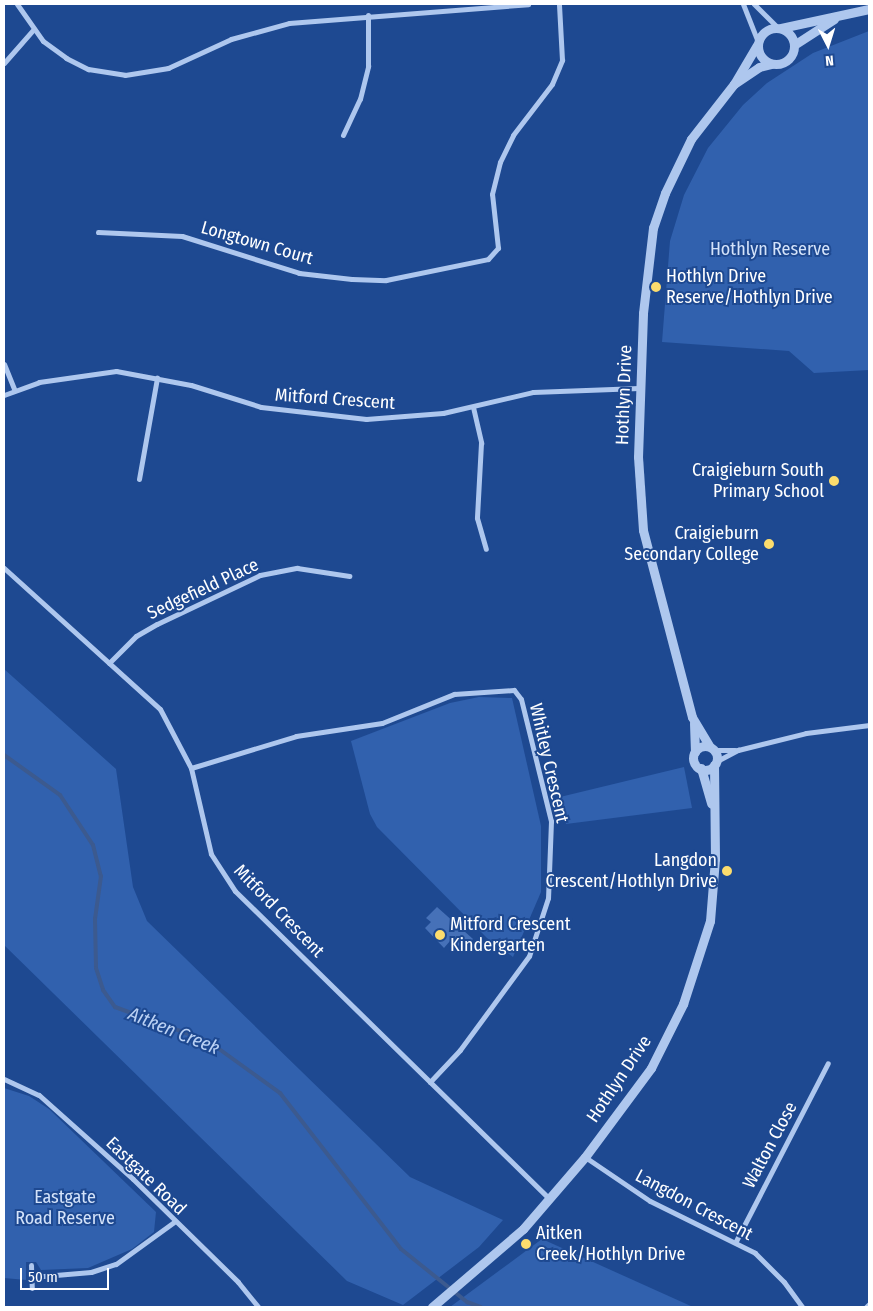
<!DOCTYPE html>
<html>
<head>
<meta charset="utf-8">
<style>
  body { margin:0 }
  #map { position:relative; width:873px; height:1311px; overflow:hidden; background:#1e4991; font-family:"Fira Sans Condensed",sans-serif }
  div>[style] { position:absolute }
  .green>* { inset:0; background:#3161ae }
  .stream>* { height:4px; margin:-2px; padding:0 2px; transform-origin:2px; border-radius:2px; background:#3c5a8f }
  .building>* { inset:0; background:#4671b8 }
  .minor>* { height:5px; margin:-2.5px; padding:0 2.5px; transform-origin:2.5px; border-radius:2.5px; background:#aec7ee }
  .tertiary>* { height:9px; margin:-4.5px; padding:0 4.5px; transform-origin:4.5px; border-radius:4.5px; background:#aec7ee }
  .tertiary>.ring { margin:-4.5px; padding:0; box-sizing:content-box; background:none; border:9px solid #aec7ee; border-radius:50% }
  .dots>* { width:14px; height:14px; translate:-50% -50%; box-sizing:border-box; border:2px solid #1e4991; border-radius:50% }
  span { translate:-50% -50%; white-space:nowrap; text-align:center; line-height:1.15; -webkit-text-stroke:4px #1e4991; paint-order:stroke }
  .street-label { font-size:18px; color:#fff }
  .park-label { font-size:18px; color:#d4e3fa }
  .poi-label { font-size:18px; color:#fff }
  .left { translate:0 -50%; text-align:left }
  .right { translate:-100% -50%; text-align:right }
  .water-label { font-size:19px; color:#bad1f4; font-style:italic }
  .frame { position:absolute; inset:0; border:5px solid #fff; pointer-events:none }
  .north { position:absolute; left:803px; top:20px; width:50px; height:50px; -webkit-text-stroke:4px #1e4991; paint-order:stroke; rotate:175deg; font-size:14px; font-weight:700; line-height:20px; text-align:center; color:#fff }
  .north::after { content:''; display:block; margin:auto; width:18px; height:22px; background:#fff; clip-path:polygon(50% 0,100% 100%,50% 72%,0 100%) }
  .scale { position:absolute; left:20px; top:1268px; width:89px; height:22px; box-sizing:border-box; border:2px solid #fff; border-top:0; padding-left:6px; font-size:15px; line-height:18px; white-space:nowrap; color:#fff; -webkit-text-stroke:4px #1e4991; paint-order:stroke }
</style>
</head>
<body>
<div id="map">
  <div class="green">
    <i style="clip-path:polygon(869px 31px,869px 370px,814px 373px,789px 351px,662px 342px,670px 241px,684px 195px,708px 148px,743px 105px,767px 83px,813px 53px)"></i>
    <i style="clip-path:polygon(4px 669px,116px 769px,133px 887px,147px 921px,410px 1177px,503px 1220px,479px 1247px,403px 1305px,347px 1281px,4px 945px)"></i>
    <i style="clip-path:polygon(479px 697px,512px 698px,541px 826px,541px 892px,513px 957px,487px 938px,377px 827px,370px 814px,351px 741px,450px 703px)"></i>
    <i style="clip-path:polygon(684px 767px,692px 808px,566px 824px,560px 797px)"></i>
    <i style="clip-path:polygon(4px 1088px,29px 1096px,49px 1109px,156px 1212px,154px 1232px,132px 1249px,88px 1268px,41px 1270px,36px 1262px,26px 1262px,26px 1280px,4px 1278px)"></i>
    <i style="clip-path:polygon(542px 1239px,693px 1307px,450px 1307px)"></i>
  </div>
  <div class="stream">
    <i style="left:4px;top:755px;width:69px;rotate:35.5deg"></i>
    <i style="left:60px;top:795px;width:60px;rotate:56.6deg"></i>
    <i style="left:93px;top:845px;width:32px;rotate:76deg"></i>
    <i style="left:101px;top:876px;width:43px;rotate:97.9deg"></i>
    <i style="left:95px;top:919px;width:49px;rotate:88.8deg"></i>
    <i style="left:96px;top:968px;width:23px;rotate:72deg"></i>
    <i style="left:103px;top:990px;width:21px;rotate:55deg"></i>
    <i style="left:115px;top:1007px;width:99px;rotate:20.1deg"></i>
    <i style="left:208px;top:1041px;width:89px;rotate:35.8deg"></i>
    <i style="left:280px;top:1093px;width:197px;rotate:52.2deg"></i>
    <i style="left:401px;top:1249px;width:85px;rotate:38.8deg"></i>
    <i style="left:467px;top:1302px;width:15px;rotate:20deg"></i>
  </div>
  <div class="building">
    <i style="clip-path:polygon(437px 907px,473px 939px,461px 951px,450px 941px,444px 948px,425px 928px,431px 922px,426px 918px)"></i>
  </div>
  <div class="minor">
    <i style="left:17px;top:4px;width:45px;rotate:54.9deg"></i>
    <i style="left:43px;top:41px;width:29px;rotate:36deg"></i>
    <i style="left:66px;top:58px;width:25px;rotate:27deg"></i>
    <i style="left:88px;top:69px;width:37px;rotate:9deg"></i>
    <i style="left:125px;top:75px;width:44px;rotate:-9.2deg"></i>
    <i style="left:168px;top:68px;width:69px;rotate:-24.7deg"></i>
    <i style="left:231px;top:39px;width:60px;rotate:-15.4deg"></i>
    <i style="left:289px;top:23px;width:240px;rotate:-4.5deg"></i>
    <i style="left:743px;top:4px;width:41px;rotate:68.5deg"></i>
    <i style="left:754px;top:4px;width:33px;rotate:45deg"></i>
    <i style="left:4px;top:63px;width:44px;rotate:-48.7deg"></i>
    <i style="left:343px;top:135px;width:40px;rotate:-65deg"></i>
    <i style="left:360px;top:99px;width:34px;rotate:-76deg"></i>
    <i style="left:368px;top:66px;width:51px;rotate:-90deg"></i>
    <i style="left:98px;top:232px;width:84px;rotate:2.7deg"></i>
    <i style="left:182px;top:236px;width:123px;rotate:17.5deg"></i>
    <i style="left:299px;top:273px;width:53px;rotate:6.5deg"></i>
    <i style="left:352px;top:279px;width:34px;rotate:2deg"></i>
    <i style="left:386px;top:280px;width:104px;rotate:-11.6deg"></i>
    <i style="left:488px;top:259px;width:15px;rotate:-48deg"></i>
    <i style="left:498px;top:248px;width:54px;rotate:-96.3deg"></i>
    <i style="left:492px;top:194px;width:33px;rotate:-76deg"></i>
    <i style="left:500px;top:162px;width:30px;rotate:-64deg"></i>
    <i style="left:513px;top:135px;width:64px;rotate:-52.6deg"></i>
    <i style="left:552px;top:84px;width:26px;rotate:-67deg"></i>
    <i style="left:562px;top:60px;width:56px;rotate:-93.1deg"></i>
    <i style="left:4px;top:364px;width:27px;rotate:68deg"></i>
    <i style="left:4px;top:395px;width:37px;rotate:-20deg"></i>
    <i style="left:39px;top:382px;width:78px;rotate:-8.1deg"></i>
    <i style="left:116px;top:371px;width:76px;rotate:10.6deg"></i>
    <i style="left:191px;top:385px;width:73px;rotate:17.4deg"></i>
    <i style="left:261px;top:407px;width:106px;rotate:6.5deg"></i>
    <i style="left:366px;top:419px;width:77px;rotate:-4.5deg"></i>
    <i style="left:443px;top:413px;width:92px;rotate:-13.1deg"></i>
    <i style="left:533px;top:392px;width:106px;rotate:-2.2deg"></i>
    <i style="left:473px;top:407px;width:37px;rotate:77deg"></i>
    <i style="left:481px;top:443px;width:75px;rotate:93.1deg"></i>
    <i style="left:477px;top:518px;width:32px;rotate:74deg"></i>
    <i style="left:139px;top:479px;width:103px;rotate:-79.9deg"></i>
    <i style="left:4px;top:568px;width:210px;rotate:42.1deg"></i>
    <i style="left:160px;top:709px;width:67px;rotate:62.3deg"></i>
    <i style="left:191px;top:768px;width:88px;rotate:76.9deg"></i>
    <i style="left:211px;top:854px;width:44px;rotate:57deg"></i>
    <i style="left:235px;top:891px;width:439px;rotate:44.4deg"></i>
    <i style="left:109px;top:663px;width:38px;rotate:-45deg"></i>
    <i style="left:136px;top:636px;width:24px;rotate:-30deg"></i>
    <i style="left:157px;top:624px;width:114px;rotate:-25.4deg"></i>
    <i style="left:260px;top:575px;width:38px;rotate:-11deg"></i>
    <i style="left:297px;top:568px;width:53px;rotate:8.7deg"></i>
    <i style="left:714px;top:750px;width:21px"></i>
    <i style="left:717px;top:761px;width:24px;rotate:-28deg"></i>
    <i style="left:738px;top:750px;width:70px;rotate:-14deg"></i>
    <i style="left:806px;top:733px;width:64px;rotate:-7.2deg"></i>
    <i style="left:191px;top:768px;width:110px;rotate:-16.9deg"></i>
    <i style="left:296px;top:736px;width:87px;rotate:-8.6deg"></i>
    <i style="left:382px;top:723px;width:78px;rotate:-21.9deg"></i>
    <i style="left:454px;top:694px;width:60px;rotate:-3.8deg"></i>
    <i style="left:514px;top:690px;width:11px;rotate:52deg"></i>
    <i style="left:521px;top:699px;width:126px;rotate:76.2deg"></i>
    <i style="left:551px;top:821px;width:77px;rotate:92.2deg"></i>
    <i style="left:548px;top:898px;width:61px;rotate:108.1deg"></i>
    <i style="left:529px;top:956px;width:117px;rotate:126.3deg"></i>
    <i style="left:460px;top:1050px;width:44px;rotate:133.2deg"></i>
    <i style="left:4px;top:1079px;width:38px;rotate:25deg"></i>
    <i style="left:39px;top:1095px;width:126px;rotate:41.8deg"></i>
    <i style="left:133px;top:1179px;width:147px;rotate:44.4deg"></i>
    <i style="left:238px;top:1282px;width:32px;rotate:51deg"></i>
    <i style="left:585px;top:1157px;width:78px;rotate:34.1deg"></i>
    <i style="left:650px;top:1201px;width:117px;rotate:26.3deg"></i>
    <i style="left:755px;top:1253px;width:41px;rotate:45deg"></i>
    <i style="left:784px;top:1282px;width:31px;rotate:54deg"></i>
    <i style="left:736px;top:1241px;width:200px;rotate:-62.7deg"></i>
    <i style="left:31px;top:1265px;width:23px;rotate:88deg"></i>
    <i style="left:32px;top:1277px;width:59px;rotate:-4.8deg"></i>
    <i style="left:91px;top:1272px;width:26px;rotate:-18deg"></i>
    <i style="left:116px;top:1264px;width:72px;rotate:-35.9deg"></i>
    <i style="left:866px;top:1307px;width:4px;rotate:-45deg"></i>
  </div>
  <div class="tertiary">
    <i class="ring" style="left:758px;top:28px;width:27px;height:27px"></i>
    <i style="left:781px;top:28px;width:90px;rotate:-12.2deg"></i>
    <i style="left:794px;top:45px;width:48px;rotate:-33deg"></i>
    <i style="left:734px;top:84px;width:30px;rotate:-34deg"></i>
    <i style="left:759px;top:67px;width:12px;rotate:-14deg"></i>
    <i style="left:694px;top:723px;width:29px;rotate:88deg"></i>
    <i class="ring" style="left:693px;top:746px;width:15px;height:15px"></i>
    <i style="left:710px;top:747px;width:35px;rotate:-121deg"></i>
    <i style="left:692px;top:717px;width:193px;rotate:-104.7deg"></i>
    <i style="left:643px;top:530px;width:73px;rotate:-93.9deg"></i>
    <i style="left:638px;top:457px;width:144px;rotate:-88deg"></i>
    <i style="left:643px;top:313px;width:86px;rotate:-83.3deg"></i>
    <i style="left:653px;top:228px;width:37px;rotate:-71deg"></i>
    <i style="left:665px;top:193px;width:60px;rotate:-64.3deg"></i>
    <i style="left:691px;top:139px;width:70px;rotate:-52deg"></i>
    <i style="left:734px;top:84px;width:45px;rotate:-59.5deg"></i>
    <i style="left:701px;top:768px;width:37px;rotate:74deg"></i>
    <i style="left:432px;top:1307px;width:120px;rotate:-40.6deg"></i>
    <i style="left:523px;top:1229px;width:95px;rotate:-49.3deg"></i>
    <i style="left:585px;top:1157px;width:111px;rotate:-53.4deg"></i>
    <i style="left:651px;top:1068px;width:72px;rotate:-63.4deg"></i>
    <i style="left:683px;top:1004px;width:87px;rotate:-72deg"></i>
    <i style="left:710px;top:921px;width:62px;rotate:-85.4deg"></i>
    <i style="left:715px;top:859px;width:94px;rotate:-90.6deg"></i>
  </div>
  <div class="dots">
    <i style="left:656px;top:287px;background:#fcdc6d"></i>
    <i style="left:834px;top:481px;background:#fcdc6d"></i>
    <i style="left:769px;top:544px;background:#fcdc6d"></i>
    <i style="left:727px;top:871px;background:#fcdc6d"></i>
    <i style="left:440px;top:935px;background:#fcdc6d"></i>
    <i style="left:526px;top:1244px;background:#fcdc6d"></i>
  </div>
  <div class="street-label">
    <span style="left:257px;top:243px;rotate:16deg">Longtown Court</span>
    <span style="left:624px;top:395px;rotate:-88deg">Hothlyn Drive</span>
    <span style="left:335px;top:399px;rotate:4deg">Mitford Crescent</span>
    <span style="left:203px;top:589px;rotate:-25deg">Sedgefield Place</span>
    <span style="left:549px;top:763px;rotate:77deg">Whitley Crescent</span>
    <span style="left:279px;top:911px;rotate:46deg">Mitford Crescent</span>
    <span style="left:619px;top:1079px;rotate:-56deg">Hothlyn Drive</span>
    <span style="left:770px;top:1145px;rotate:-62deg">Walton Close</span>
    <span style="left:146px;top:1176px;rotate:44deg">Eastgate Road</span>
    <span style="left:694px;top:1205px;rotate:28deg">Langdon Crescent</span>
  </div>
  <div class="park-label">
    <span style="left:770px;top:249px">Hothlyn Reserve</span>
    <span style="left:65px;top:1208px">Eastgate<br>Road Reserve</span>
  </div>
  <div class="poi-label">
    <span class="left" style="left:666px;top:287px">Hothlyn Drive<br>Reserve/Hothlyn Drive</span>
    <span class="right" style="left:824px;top:481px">Craigieburn South<br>Primary School</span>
    <span class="right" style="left:759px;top:544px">Craigieburn<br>Secondary College</span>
    <span class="right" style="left:717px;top:871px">Langdon<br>Crescent/Hothlyn Drive</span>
    <span class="left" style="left:450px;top:935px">Mitford Crescent<br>Kindergarten</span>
    <span class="left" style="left:536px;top:1244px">Aitken<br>Creek/Hothlyn Drive</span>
  </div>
  <div class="water-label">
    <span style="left:174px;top:1031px;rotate:22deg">Aitken Creek</span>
  </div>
  <div class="frame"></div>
  <div class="north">N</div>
  <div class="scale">50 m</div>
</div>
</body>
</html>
